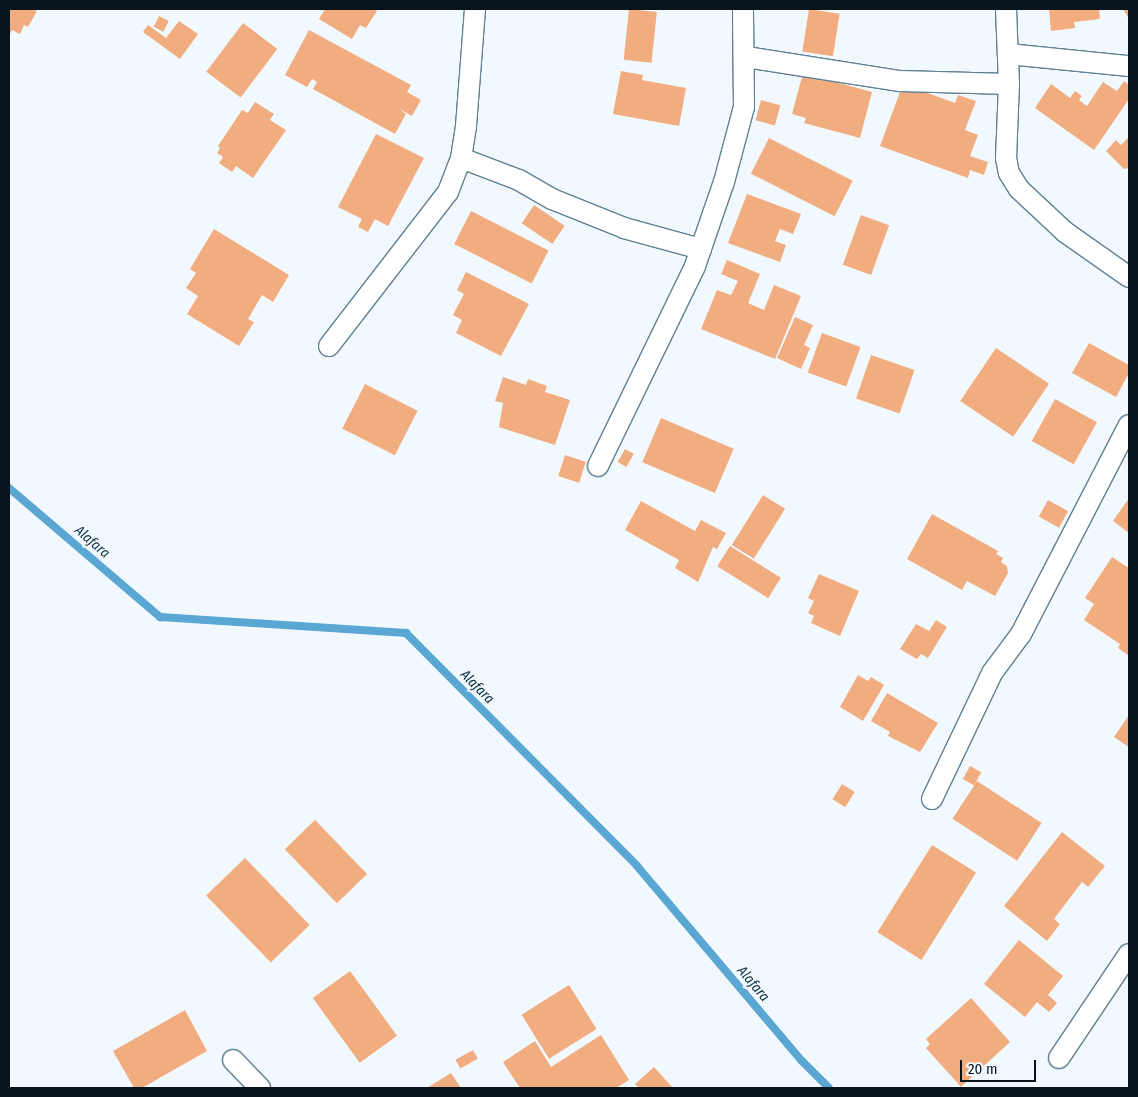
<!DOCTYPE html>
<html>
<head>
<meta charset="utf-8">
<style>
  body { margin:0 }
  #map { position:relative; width:1138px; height:1097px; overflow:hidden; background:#f2f9fe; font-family:"Fira Sans Condensed",sans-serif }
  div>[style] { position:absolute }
  .stream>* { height:8px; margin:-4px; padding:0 4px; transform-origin:4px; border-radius:4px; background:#5aa7d3 }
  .building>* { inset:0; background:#f1ad80; transform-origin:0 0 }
  .roads { filter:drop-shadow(1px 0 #608094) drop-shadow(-1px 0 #608094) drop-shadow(0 1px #608094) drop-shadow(0 -1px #608094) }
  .minor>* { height:20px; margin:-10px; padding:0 10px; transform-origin:10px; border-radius:10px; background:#fff }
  span { translate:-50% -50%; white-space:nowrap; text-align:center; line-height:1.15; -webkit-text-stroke:5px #f2f9fe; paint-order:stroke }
  .water-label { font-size:14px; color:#0b2e41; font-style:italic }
  .frame { position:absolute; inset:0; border:10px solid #08141c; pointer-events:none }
  .scale { position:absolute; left:960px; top:1060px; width:76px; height:22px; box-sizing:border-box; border:2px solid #08141c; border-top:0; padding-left:6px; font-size:15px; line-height:18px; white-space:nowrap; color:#08141c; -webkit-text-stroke:4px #f2f9fe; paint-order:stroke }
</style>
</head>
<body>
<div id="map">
  <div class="stream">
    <i style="left:9px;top:488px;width:199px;rotate:40.5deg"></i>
    <i style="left:160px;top:617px;width:247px;rotate:3.7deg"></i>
    <i style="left:406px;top:633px;width:328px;rotate:45.2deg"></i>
    <i style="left:637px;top:866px;width:255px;rotate:49.8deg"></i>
    <i style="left:802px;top:1061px;width:38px;rotate:45deg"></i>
  </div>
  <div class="building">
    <i style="clip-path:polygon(9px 9px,31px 9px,37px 11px,28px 27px,24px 25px,20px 34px,12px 30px,9px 36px)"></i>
    <i style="clip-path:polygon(325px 9px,374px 9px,377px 11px,366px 28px,360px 25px,352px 39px,319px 19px)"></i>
    <i style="left:629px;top:9px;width:28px;height:51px;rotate:6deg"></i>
    <i style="left:809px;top:9px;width:31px;height:43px;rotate:9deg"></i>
    <i style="clip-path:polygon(1049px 9px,1099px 9px,1100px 19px,1074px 22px,1075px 28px,1051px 31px)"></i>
    <i style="clip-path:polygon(1123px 9px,1129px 9px,1129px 19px)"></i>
    <i style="left:159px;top:16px;width:11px;height:12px;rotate:27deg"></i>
    <i style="clip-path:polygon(179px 21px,198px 34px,180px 59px,143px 32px,148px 25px,166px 38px)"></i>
    <i style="left:243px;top:23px;width:43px;height:61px;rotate:37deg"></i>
    <i style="clip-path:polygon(309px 30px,411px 85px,407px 92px,421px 100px,412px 116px,398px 108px,406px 114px,395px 134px,313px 89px,317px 82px,312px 79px,307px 87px,285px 75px)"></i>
    <i style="clip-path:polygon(621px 71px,643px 75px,642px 80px,686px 88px,679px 126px,613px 114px)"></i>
    <i style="clip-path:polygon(803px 73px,872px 92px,860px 138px,804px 123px,806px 118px,792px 114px)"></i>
    <i style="clip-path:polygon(1124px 81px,1129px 85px,1129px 99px,1094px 150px,1035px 108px,1051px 84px,1070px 98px,1075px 91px,1082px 96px,1079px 100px,1087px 106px,1103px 82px,1117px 91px)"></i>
    <i style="clip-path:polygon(903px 84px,955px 103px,958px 95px,976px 101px,965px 130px,978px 135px,970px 156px,988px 162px,984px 175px,970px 170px,968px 178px,880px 146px)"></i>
    <i style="left:761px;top:100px;width:20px;height:21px;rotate:15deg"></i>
    <i style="clip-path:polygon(255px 102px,274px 114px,270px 120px,286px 130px,253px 178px,236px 166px,232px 172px,219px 163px,223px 157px,217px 153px,220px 148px,218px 146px,242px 110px,248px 113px)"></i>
    <i style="clip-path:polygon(376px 134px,424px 158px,388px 226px,375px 219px,368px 232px,358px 227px,362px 219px,338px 207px)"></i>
    <i style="clip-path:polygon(1129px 137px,1129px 168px,1124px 169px,1106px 151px,1116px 140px,1121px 145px)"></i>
    <i style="left:769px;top:138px;width:94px;height:40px;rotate:27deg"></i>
    <i style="clip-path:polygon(747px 194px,801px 214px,793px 234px,780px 229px,775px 241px,786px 245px,780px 262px,728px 243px)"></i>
    <i style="left:534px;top:205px;width:37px;height:22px;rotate:34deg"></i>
    <i style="left:471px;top:211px;width:87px;height:37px;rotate:27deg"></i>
    <i style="left:861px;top:215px;width:30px;height:53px;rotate:20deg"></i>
    <i style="clip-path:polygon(214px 229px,289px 275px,273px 302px,262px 295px,248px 319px,254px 322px,239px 346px,187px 314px,198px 296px,186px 288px,196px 273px,190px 269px)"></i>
    <i style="clip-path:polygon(727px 260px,760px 274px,748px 303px,764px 310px,774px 285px,801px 296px,775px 359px,701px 329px,717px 290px,731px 295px,738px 281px,721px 274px)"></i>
    <i style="clip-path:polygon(466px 272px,529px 304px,501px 356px,456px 333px,462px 320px,453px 315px,464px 294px,457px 290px)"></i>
    <i style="clip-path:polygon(795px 317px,813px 325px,804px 345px,810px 348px,801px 369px,777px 358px)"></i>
    <i style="left:822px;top:333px;width:41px;height:42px;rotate:20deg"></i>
    <i style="clip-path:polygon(1089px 343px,1129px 365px,1129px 373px,1116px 397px,1072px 373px)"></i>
    <i style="left:996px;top:348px;width:64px;height:64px;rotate:34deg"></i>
    <i style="left:871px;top:355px;width:46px;height:46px;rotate:19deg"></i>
    <i style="clip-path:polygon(503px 377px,526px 385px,528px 379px,547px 386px,545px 392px,570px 400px,555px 445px,499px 427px,503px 403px,495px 401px)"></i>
    <i style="left:365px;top:384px;width:59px;height:50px;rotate:27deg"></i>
    <i style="left:1055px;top:399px;width:48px;height:48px;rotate:29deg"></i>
    <i style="left:661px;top:418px;width:79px;height:48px;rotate:23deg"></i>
    <i style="left:625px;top:449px;width:10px;height:15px;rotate:29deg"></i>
    <i style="left:565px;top:455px;width:22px;height:22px;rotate:18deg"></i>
    <i style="left:763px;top:495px;width:26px;height:59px;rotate:32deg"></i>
    <i style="clip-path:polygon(1129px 498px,1129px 533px,1113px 521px)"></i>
    <i style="left:1048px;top:500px;width:23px;height:19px;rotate:29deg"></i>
    <i style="clip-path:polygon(641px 501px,695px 531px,701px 520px,726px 533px,717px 549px,713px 547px,698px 582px,675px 568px,679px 560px,625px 530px)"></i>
    <i style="clip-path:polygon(932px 514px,998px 551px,996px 554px,1003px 558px,1001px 562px,1007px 566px,1008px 573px,995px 596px,967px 581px,962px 590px,907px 559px)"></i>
    <i style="left:730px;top:546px;width:60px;height:24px;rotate:32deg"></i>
    <i style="clip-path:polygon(1112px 557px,1129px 568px,1129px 656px,1118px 648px,1120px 644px,1084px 620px,1094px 604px,1085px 598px)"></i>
    <i style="clip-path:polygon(819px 574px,859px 591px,840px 636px,811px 623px,814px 616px,808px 613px,814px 601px,808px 598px)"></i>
    <i style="clip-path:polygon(936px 620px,947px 627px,928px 658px,921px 654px,917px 659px,900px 649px,916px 624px,929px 631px)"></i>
    <i style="clip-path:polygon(858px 675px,868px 681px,871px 677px,884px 685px,863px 721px,840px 707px)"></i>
    <i style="clip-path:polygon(887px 693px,938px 723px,920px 752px,888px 736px,890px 732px,871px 721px)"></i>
    <i style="clip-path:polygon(1129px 715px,1129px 747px,1114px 737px)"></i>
    <i style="left:970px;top:766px;width:13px;height:15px;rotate:29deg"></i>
    <i style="left:977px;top:781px;width:77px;height:45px;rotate:33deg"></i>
    <i style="left:842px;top:784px;width:15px;height:18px;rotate:32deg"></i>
    <i style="left:315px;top:820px;width:75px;height:42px;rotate:46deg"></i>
    <i style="clip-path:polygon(1062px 832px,1105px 866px,1088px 887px,1082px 882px,1054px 919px,1060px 924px,1047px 941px,1004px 906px)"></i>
    <i style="left:932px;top:845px;width:52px;height:103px;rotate:32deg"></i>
    <i style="left:245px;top:858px;width:93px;height:54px;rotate:46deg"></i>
    <i style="clip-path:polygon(1019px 940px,1063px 976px,1048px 995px,1057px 1003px,1049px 1012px,1037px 1002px,1025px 1017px,984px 984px)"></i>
    <i style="left:350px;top:971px;width:80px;height:46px;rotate:54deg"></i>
    <i style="left:569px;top:985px;width:52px;height:56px;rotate:58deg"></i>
    <i style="clip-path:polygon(971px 998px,1010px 1042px,961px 1087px,926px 1048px,930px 1044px,926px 1039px)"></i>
    <i style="clip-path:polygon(185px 1010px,207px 1051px,142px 1088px,134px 1088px,113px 1051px)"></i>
    <i style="clip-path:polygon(601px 1035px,629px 1080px,616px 1088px,520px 1088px,503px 1062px,535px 1041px,551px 1067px)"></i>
    <i style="left:473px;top:1050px;width:10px;height:20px;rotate:61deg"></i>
    <i style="clip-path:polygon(654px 1067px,673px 1088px,639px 1088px,635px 1084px)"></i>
    <i style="clip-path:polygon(451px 1073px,461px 1088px,427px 1088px)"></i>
  </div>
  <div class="roads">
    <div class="minor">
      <i style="left:1006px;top:9px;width:75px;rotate:87.7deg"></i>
      <i style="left:1009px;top:84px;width:74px;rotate:92.3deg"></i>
      <i style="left:1006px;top:158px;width:15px;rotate:79deg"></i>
      <i style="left:1009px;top:173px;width:19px;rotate:58deg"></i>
      <i style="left:1019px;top:189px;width:63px;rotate:43.1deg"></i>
      <i style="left:1065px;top:232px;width:78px;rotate:35.1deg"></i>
      <i style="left:1008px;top:54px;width:122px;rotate:5.7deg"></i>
      <i style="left:746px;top:57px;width:156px;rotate:8.9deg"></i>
      <i style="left:900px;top:81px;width:109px;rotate:1.6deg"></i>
      <i style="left:461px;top:158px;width:62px;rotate:20.8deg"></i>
      <i style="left:519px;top:180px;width:38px;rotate:30deg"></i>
      <i style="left:552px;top:199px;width:78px;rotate:21.9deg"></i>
      <i style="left:624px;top:228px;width:80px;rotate:15.3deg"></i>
      <i style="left:329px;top:346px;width:195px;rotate:-52.3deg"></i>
      <i style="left:448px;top:192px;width:36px;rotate:-69deg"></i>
      <i style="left:461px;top:158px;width:32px;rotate:-81deg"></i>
      <i style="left:466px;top:126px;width:117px;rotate:-85.6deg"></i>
      <i style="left:598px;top:466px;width:222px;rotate:-64.1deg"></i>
      <i style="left:695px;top:266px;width:89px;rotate:-71deg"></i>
      <i style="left:724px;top:182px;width:78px;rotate:-75.1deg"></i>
      <i style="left:744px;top:107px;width:98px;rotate:-90.6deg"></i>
      <i style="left:932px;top:799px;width:140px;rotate:-64.5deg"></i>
      <i style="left:992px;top:673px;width:49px;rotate:-53.4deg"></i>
      <i style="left:1021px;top:634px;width:235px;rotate:-62.7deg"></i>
      <i style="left:1059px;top:1058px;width:125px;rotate:-56.1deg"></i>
      <i style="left:233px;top:1060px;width:39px;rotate:46deg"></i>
    </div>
  </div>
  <div class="water-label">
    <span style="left:92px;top:542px;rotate:41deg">Alafara</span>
    <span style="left:477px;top:687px;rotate:45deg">Alafara</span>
    <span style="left:753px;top:984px;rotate:50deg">Alafara</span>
  </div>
  <div class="frame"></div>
  <div class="scale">20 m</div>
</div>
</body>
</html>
